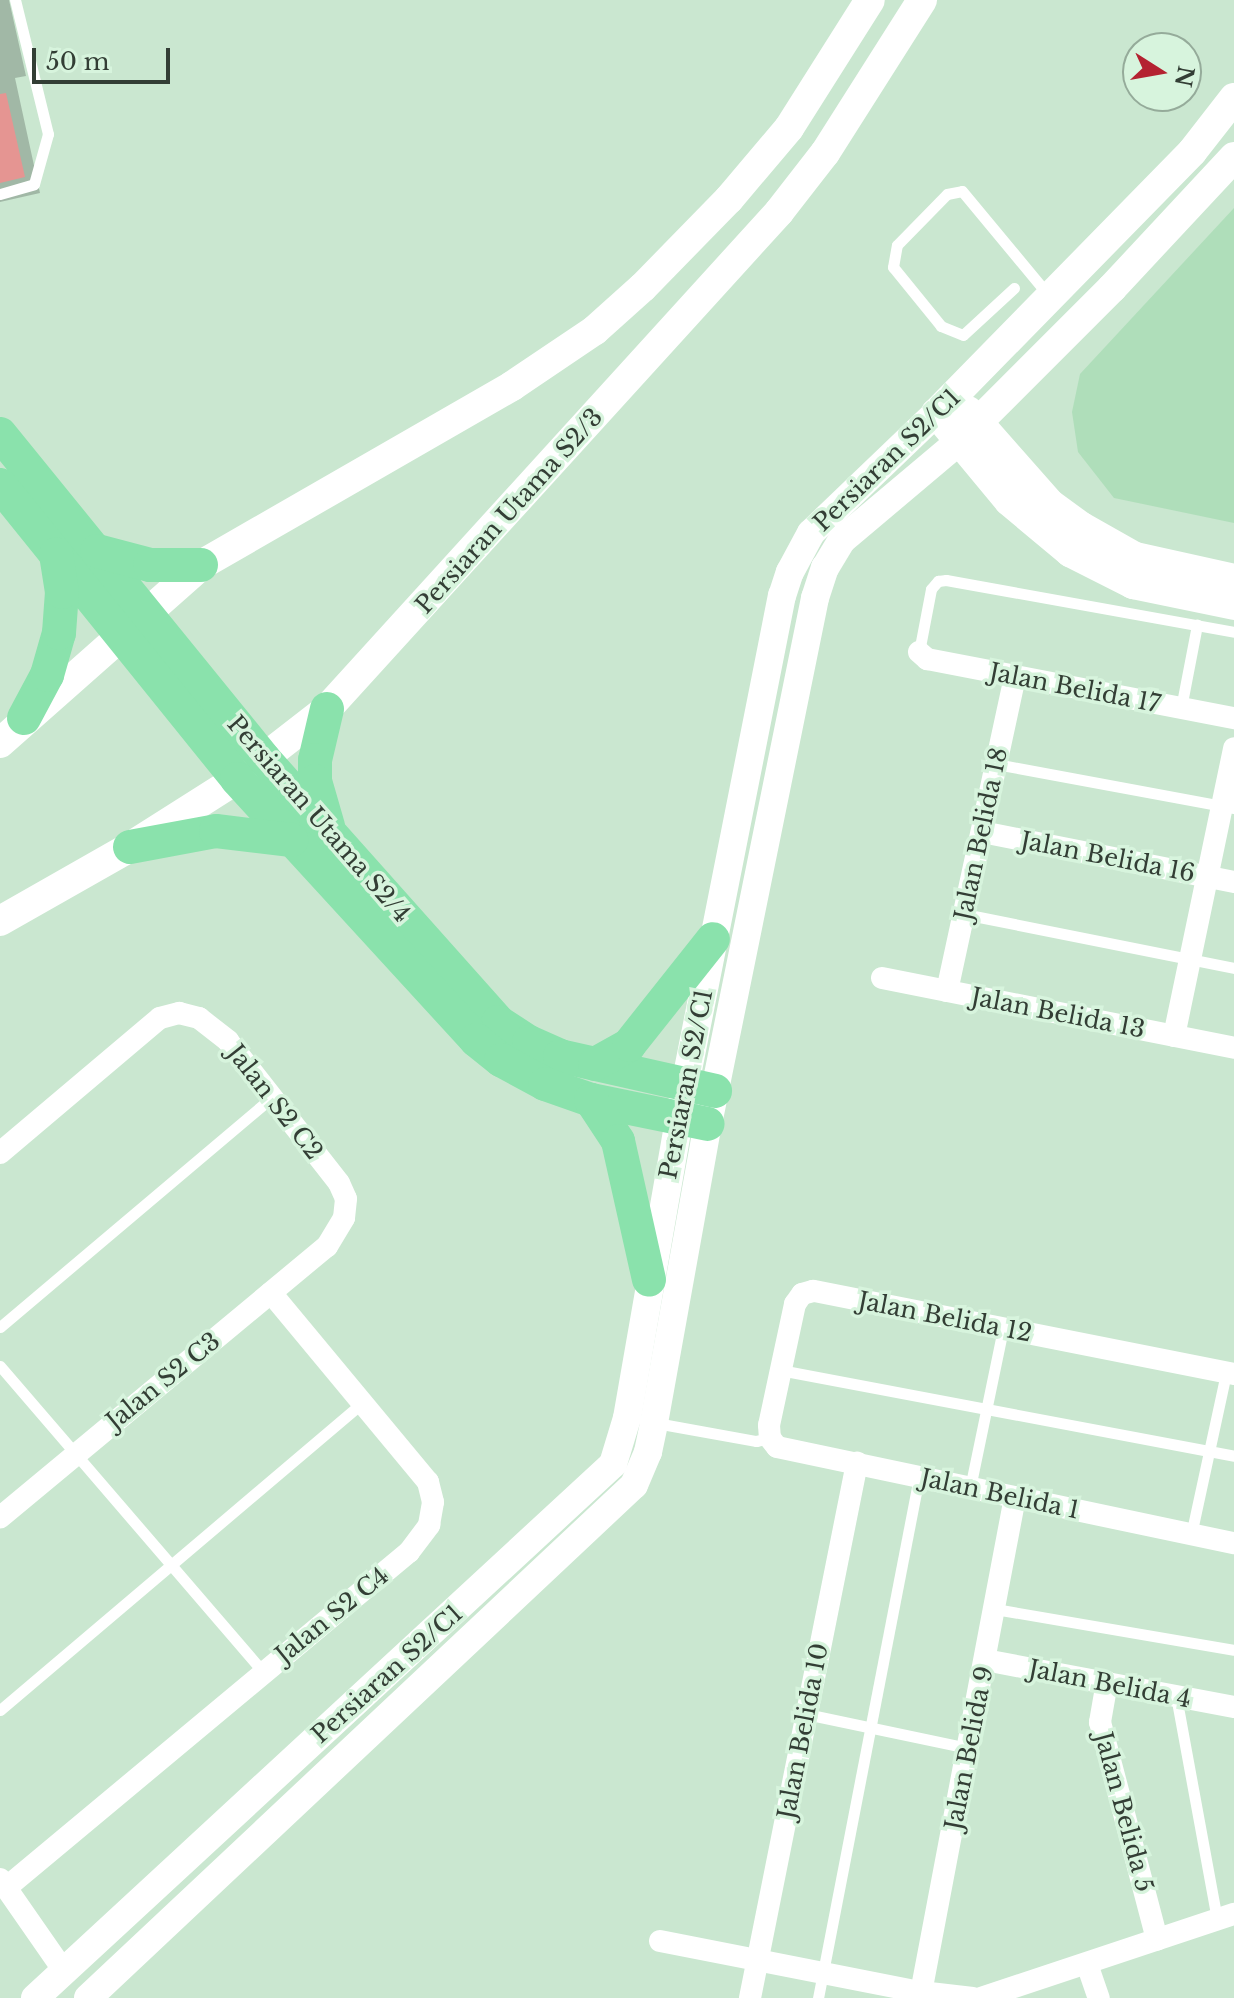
<!DOCTYPE html>
<html>
<head>
<meta charset="utf-8">
<style>
  body { margin:0 }
  #map { position:relative; width:1234px; height:1998px; overflow:hidden; background:#cae7d0; font-family:"Libre Baskerville",serif }
  div>[style] { position:absolute }
  .green>* { inset:0; background:#afdeba }
  .shadow>* { inset:0; background:#0003 }
  .building>* { inset:0; background:#e59592 }
  .service>* { height:11px; margin:-5.5px; padding:0 5.5px; transform-origin:5.5px; border-radius:5.5px; background:#fff }
  .minor>* { height:22px; margin:-11px; padding:0 11px; transform-origin:11px; border-radius:11px; background:#fff }
  .tertiary>* { height:28px; margin:-14px; padding:0 14px; transform-origin:14px; border-radius:14px; background:#fff }
  .secondary>* { height:30px; margin:-15px; padding:0 15px; transform-origin:15px; border-radius:15px; background:#fff }
  .primary>* { height:34px; margin:-17px; padding:0 17px; transform-origin:17px; border-radius:17px; background:#8ae2ac }
  span { translate:-50% -50%; white-space:nowrap; text-align:center; line-height:1.15; -webkit-text-stroke:7px #d7f4dd; paint-order:stroke }
  .street-label { font-size:24px; color:#333e35 }
  .north { position:absolute; left:1122px; top:32px; width:80px; height:80px; box-sizing:border-box; background:#d7f4dd; border:2px solid #95ab9a; border-radius:50%; rotate:101deg; font-size:22px; font-weight:700; line-height:32px; text-align:center; color:#333e35 }
  .north::after { content:''; display:block; margin:auto; width:28px; height:36px; background:#b42231; clip-path:polygon(50% 0,100% 100%,50% 72%,0 100%) }
  .scale { position:absolute; left:32px; top:48px; width:138px; height:36px; box-sizing:border-box; border:4px solid #333e35; border-top:0; padding-left:10px; font-size:24px; line-height:28px; white-space:nowrap; color:#333e35; -webkit-text-stroke:6px #d7f4dd; paint-order:stroke }
</style>
</head>
<body>
<div id="map">
  <div class="green">
    <i style="clip-path:polygon(1234px 208px,1234px 523px,1114px 498px,1078px 452px,1072px 412px,1080px 374px)"></i>
  </div>
  <div class="shadow">
    <i style="clip-path:polygon(0 0,9px 0,26px 76px,15px 78px,40px 193px,0 202px)"></i>
  </div>
  <div class="building">
    <i style="clip-path:polygon(6px 93px,25px 177px,0 183px,0 94px)"></i>
  </div>
  <div class="service">
    <i style="left:0;top:194px;width:35px;rotate:-16deg"></i>
    <i style="left:34px;top:184px;width:52px;rotate:-74.4deg"></i>
    <i style="left:48px;top:134px;width:138px;rotate:-103.8deg"></i>
    <i style="left:1014px;top:288px;width:69px;rotate:137.3deg"></i>
    <i style="left:963px;top:335px;width:24px;rotate:-158deg"></i>
    <i style="left:941px;top:326px;width:76px;rotate:-129.1deg"></i>
    <i style="left:893px;top:267px;width:22px;rotate:-80deg"></i>
    <i style="left:897px;top:245px;width:71px;rotate:-45.6deg"></i>
    <i style="left:947px;top:194px;width:15px;rotate:-11deg"></i>
    <i style="left:962px;top:191px;width:138px;rotate:50.3deg"></i>
    <i style="left:919px;top:652px;width:64px;rotate:-79.2deg"></i>
    <i style="left:931px;top:589px;width:11px;rotate:-49deg"></i>
    <i style="left:938px;top:581px;width:8px;rotate:-7deg"></i>
    <i style="left:946px;top:580px;width:293px;rotate:10.2deg"></i>
    <i style="left:1181px;top:708px;width:85px;rotate:-79.1deg"></i>
    <i style="left:996px;top:764px;width:242px;rotate:10.5deg"></i>
    <i style="left:964px;top:914px;width:275px;rotate:11.3deg"></i>
    <i style="left:0;top:1327px;width:356px;rotate:-40.2deg"></i>
    <i style="left:0;top:1366px;width:403px;rotate:49.3deg"></i>
    <i style="left:780px;top:1370px;width:462px;rotate:10.7deg"></i>
    <i style="left:656px;top:1423px;width:102px;rotate:10.2deg"></i>
    <i style="left:756px;top:1441px;width:14px;rotate:-12deg"></i>
    <i style="left:970px;top:1488px;width:162px;rotate:-78.3deg"></i>
    <i style="left:1191px;top:1535px;width:166px;rotate:-77.8deg"></i>
    <i style="left:995px;top:1609px;width:242px;rotate:9.7deg"></i>
    <i style="left:1176px;top:1696px;width:227px;rotate:79.6deg"></i>
    <i style="left:0;top:1710px;width:475px;rotate:-40.3deg"></i>
    <i style="left:806px;top:1714px;width:166px;rotate:11.9deg"></i>
    <i style="left:818px;top:1998px;width:531px;rotate:-79.03deg"></i>
  </div>
  <div class="minor">
    <i style="left:919px;top:652px;width:11px;rotate:41deg"></i>
    <i style="left:927px;top:659px;width:313px;rotate:10.9deg"></i>
    <i style="left:982px;top:832px;width:257px;rotate:11.2deg"></i>
    <i style="left:882px;top:978px;width:359px;rotate:11.2deg"></i>
    <i style="left:947px;top:991px;width:322px;rotate:-77.8deg"></i>
    <i style="left:1174px;top:1036px;width:294px;rotate:-78.2deg"></i>
    <i style="left:0;top:1153px;width:209px;rotate:-40.2deg"></i>
    <i style="left:160px;top:1018px;width:20px;rotate:-15deg"></i>
    <i style="left:179px;top:1013px;width:21px;rotate:14deg"></i>
    <i style="left:199px;top:1018px;width:37px;rotate:38deg"></i>
    <i style="left:228px;top:1041px;width:180px;rotate:52deg"></i>
    <i style="left:339px;top:1183px;width:17px;rotate:66deg"></i>
    <i style="left:346px;top:1199px;width:19px;rotate:96deg"></i>
    <i style="left:344px;top:1218px;width:33px;rotate:121deg"></i>
    <i style="left:327px;top:1246px;width:425px;rotate:140.3deg"></i>
    <i style="left:1234px;top:1374px;width:429px;rotate:-168.8deg"></i>
    <i style="left:813px;top:1291px;width:11px;rotate:165deg"></i>
    <i style="left:802px;top:1294px;width:12px;rotate:125deg"></i>
    <i style="left:795px;top:1304px;width:124px;rotate:102.1deg"></i>
    <i style="left:769px;top:1425px;width:13px;rotate:86deg"></i>
    <i style="left:770px;top:1438px;width:11px;rotate:52deg"></i>
    <i style="left:777px;top:1447px;width:467px;rotate:11.9deg"></i>
    <i style="left:985px;top:1660px;width:253px;rotate:10.7deg"></i>
    <i style="left:1107px;top:1682px;width:41px;rotate:99.9deg"></i>
    <i style="left:1100px;top:1722px;width:225px;rotate:75.3deg"></i>
    <i style="left:0;top:1879px;width:112px;rotate:55.2deg"></i>
    <i style="left:7px;top:1887px;width:523px;rotate:-39.81deg"></i>
    <i style="left:409px;top:1552px;width:34px;rotate:-53deg"></i>
    <i style="left:429px;top:1525px;width:23px;rotate:-80deg"></i>
    <i style="left:433px;top:1502px;width:21px;rotate:-104deg"></i>
    <i style="left:428px;top:1482px;width:246px;rotate:-129.7deg"></i>
    <i style="left:660px;top:1941px;width:266px;rotate:11.1deg"></i>
    <i style="left:921px;top:1992px;width:52px;rotate:6.6deg"></i>
    <i style="left:1087px;top:1964px;width:36px;rotate:71deg"></i>
    <i style="left:750px;top:1998px;width:546px;rotate:-78.69deg"></i>
    <i style="left:920px;top:1998px;width:510px;rotate:-79.26deg"></i>
    <i style="left:981px;top:1998px;width:267px;rotate:-18.4deg"></i>
  </div>
  <div class="tertiary">
    <i style="left:35px;top:1998px;width:787px;rotate:-42.73deg"></i>
    <i style="left:613px;top:1464px;width:48px;rotate:-73.1deg"></i>
    <i style="left:627px;top:1418px;width:338px;rotate:-80.1deg"></i>
    <i style="left:685px;top:1085px;width:499px;rotate:-78.8deg"></i>
    <i style="left:782px;top:596px;width:25px;rotate:-72deg"></i>
    <i style="left:790px;top:572px;width:44px;rotate:-61.7deg"></i>
    <i style="left:811px;top:533px;width:173px;rotate:-43.8deg"></i>
    <i style="left:88px;top:1998px;width:749px;rotate:-43.22deg"></i>
    <i style="left:634px;top:1485px;width:36px;rotate:-67deg"></i>
    <i style="left:648px;top:1452px;width:30px;rotate:-78deg"></i>
    <i style="left:654px;top:1423px;width:304px;rotate:-79.8deg"></i>
    <i style="left:708px;top:1124px;width:537px;rotate:-78.5deg"></i>
    <i style="left:815px;top:598px;width:32px;rotate:-72deg"></i>
    <i style="left:825px;top:568px;width:33px;rotate:-59deg"></i>
    <i style="left:842px;top:540px;width:150px;rotate:-40.1deg"></i>
  </div>
  <div class="secondary">
    <i style="left:1234px;top:98px;width:68px;rotate:127.9deg"></i>
    <i style="left:1192px;top:152px;width:366px;rotate:134.4deg"></i>
    <i style="left:936px;top:413px;width:114px;rotate:50.3deg"></i>
    <i style="left:1009px;top:501px;width:80px;rotate:39.9deg"></i>
    <i style="left:1070px;top:552px;width:71px;rotate:26.9deg"></i>
    <i style="left:1133px;top:584px;width:103px;rotate:11.7deg"></i>
    <i style="left:968px;top:411px;width:124px;rotate:48.6deg"></i>
    <i style="left:1050px;top:504px;width:39px;rotate:36deg"></i>
    <i style="left:1082px;top:527px;width:61px;rotate:29.5deg"></i>
    <i style="left:1135px;top:557px;width:101px;rotate:12.5deg"></i>
    <i style="left:957px;top:443px;width:219px;rotate:-45deg"></i>
    <i style="left:1112px;top:288px;width:179px;rotate:-47deg"></i>
    <i style="left:0;top:743px;width:268px;rotate:-41.5deg"></i>
    <i style="left:201px;top:565px;width:359px;rotate:-29.9deg"></i>
    <i style="left:512px;top:386px;width:100px;rotate:-34deg"></i>
    <i style="left:595px;top:330px;width:64px;rotate:-41.9deg"></i>
    <i style="left:643px;top:287px;width:123px;rotate:-45.7deg"></i>
    <i style="left:729px;top:199px;width:93px;rotate:-49.8deg"></i>
    <i style="left:789px;top:128px;width:151px;rotate:-57.7deg"></i>
    <i style="left:0;top:921px;width:150px;rotate:-29.6deg"></i>
    <i style="left:130px;top:847px;width:127px;rotate:-32.4deg"></i>
    <i style="left:237px;top:779px;width:114px;rotate:-37.9deg"></i>
    <i style="left:327px;top:709px;width:672px;rotate:-47.71deg"></i>
    <i style="left:779px;top:212px;width:75px;rotate:-52.1deg"></i>
    <i style="left:825px;top:153px;width:181px;rotate:-57.6deg"></i>
  </div>
  <div class="primary">
    <i style="left:0;top:434px;width:419px;rotate:50.9deg"></i>
    <i style="left:264px;top:759px;width:352px;rotate:48.3deg"></i>
    <i style="left:498px;top:1022px;width:37px;rotate:33deg"></i>
    <i style="left:529px;top:1042px;width:34px;rotate:24deg"></i>
    <i style="left:560px;top:1056px;width:159px;rotate:12.7deg"></i>
    <i style="left:0;top:485px;width:378px;rotate:51.1deg"></i>
    <i style="left:237px;top:779px;width:354px;rotate:47.5deg"></i>
    <i style="left:476px;top:1040px;width:32px;rotate:39deg"></i>
    <i style="left:501px;top:1060px;width:50px;rotate:28.6deg"></i>
    <i style="left:545px;top:1084px;width:49px;rotate:19.2deg"></i>
    <i style="left:591px;top:1100px;width:119px;rotate:11.6deg"></i>
    <i style="left:97px;top:551px;width:55px;rotate:14.8deg"></i>
    <i style="left:150px;top:565px;width:51px"></i>
    <i style="left:327px;top:709px;width:52px;rotate:103.2deg"></i>
    <i style="left:315px;top:760px;width:21px;rotate:90deg"></i>
    <i style="left:315px;top:781px;width:47px;rotate:73.9deg"></i>
    <i style="left:24px;top:718px;width:49px;rotate:-61.9deg"></i>
    <i style="left:47px;top:675px;width:44px;rotate:-74.1deg"></i>
    <i style="left:59px;top:633px;width:41px;rotate:-85.8deg"></i>
    <i style="left:62px;top:592px;width:38px;rotate:-99deg"></i>
    <i style="left:130px;top:847px;width:87px;rotate:-10.5deg"></i>
    <i style="left:216px;top:831px;width:76px;rotate:6.8deg"></i>
    <i style="left:595px;top:1064px;width:39px;rotate:-29deg"></i>
    <i style="left:629px;top:1045px;width:135px;rotate:-51.6deg"></i>
    <i style="left:591px;top:1100px;width:49px;rotate:56.6deg"></i>
    <i style="left:618px;top:1141px;width:142px;rotate:77.4deg"></i>
  </div>
  <div class="street-label">
    <span style="left:887px;top:460px;rotate:-44deg">Persiaran S2/C1</span>
    <span style="left:509px;top:511px;rotate:-48deg">Persiaran Utama S2/3</span>
    <span style="left:1075px;top:688px;rotate:11deg">Jalan Belida 17</span>
    <span style="left:319px;top:819px;rotate:49deg">Persiaran Utama S2/4</span>
    <span style="left:981px;top:834px;rotate:-78deg">Jalan Belida 18</span>
    <span style="left:1108px;top:857px;rotate:11deg">Jalan Belida 16</span>
    <span style="left:1058px;top:1013px;rotate:11deg">Jalan Belida 13</span>
    <span style="left:686px;top:1084px;rotate:-79deg">Persiaran S2/C1</span>
    <span style="left:275px;top:1102px;rotate:52deg">Jalan S2 C2</span>
    <span style="left:945px;top:1317px;rotate:11deg">Jalan Belida 12</span>
    <span style="left:163px;top:1381px;rotate:-39deg">Jalan S2 C3</span>
    <span style="left:1000px;top:1494px;rotate:12deg">Jalan Belida 1</span>
    <span style="left:332px;top:1615px;rotate:-39deg">Jalan S2 C4</span>
    <span style="left:387px;top:1674px;rotate:-42deg">Persiaran S2/C1</span>
    <span style="left:1110px;top:1684px;rotate:11deg">Jalan Belida 4</span>
    <span style="left:803px;top:1731px;rotate:-79deg">Jalan Belida 10</span>
    <span style="left:969px;top:1748px;rotate:-79deg">Jalan Belida 9</span>
    <span style="left:1124px;top:1812px;rotate:75deg">Jalan Belida 5</span>
  </div>
  <div class="north">N</div>
  <div class="scale">50 m</div>
</div>
</body>
</html>
